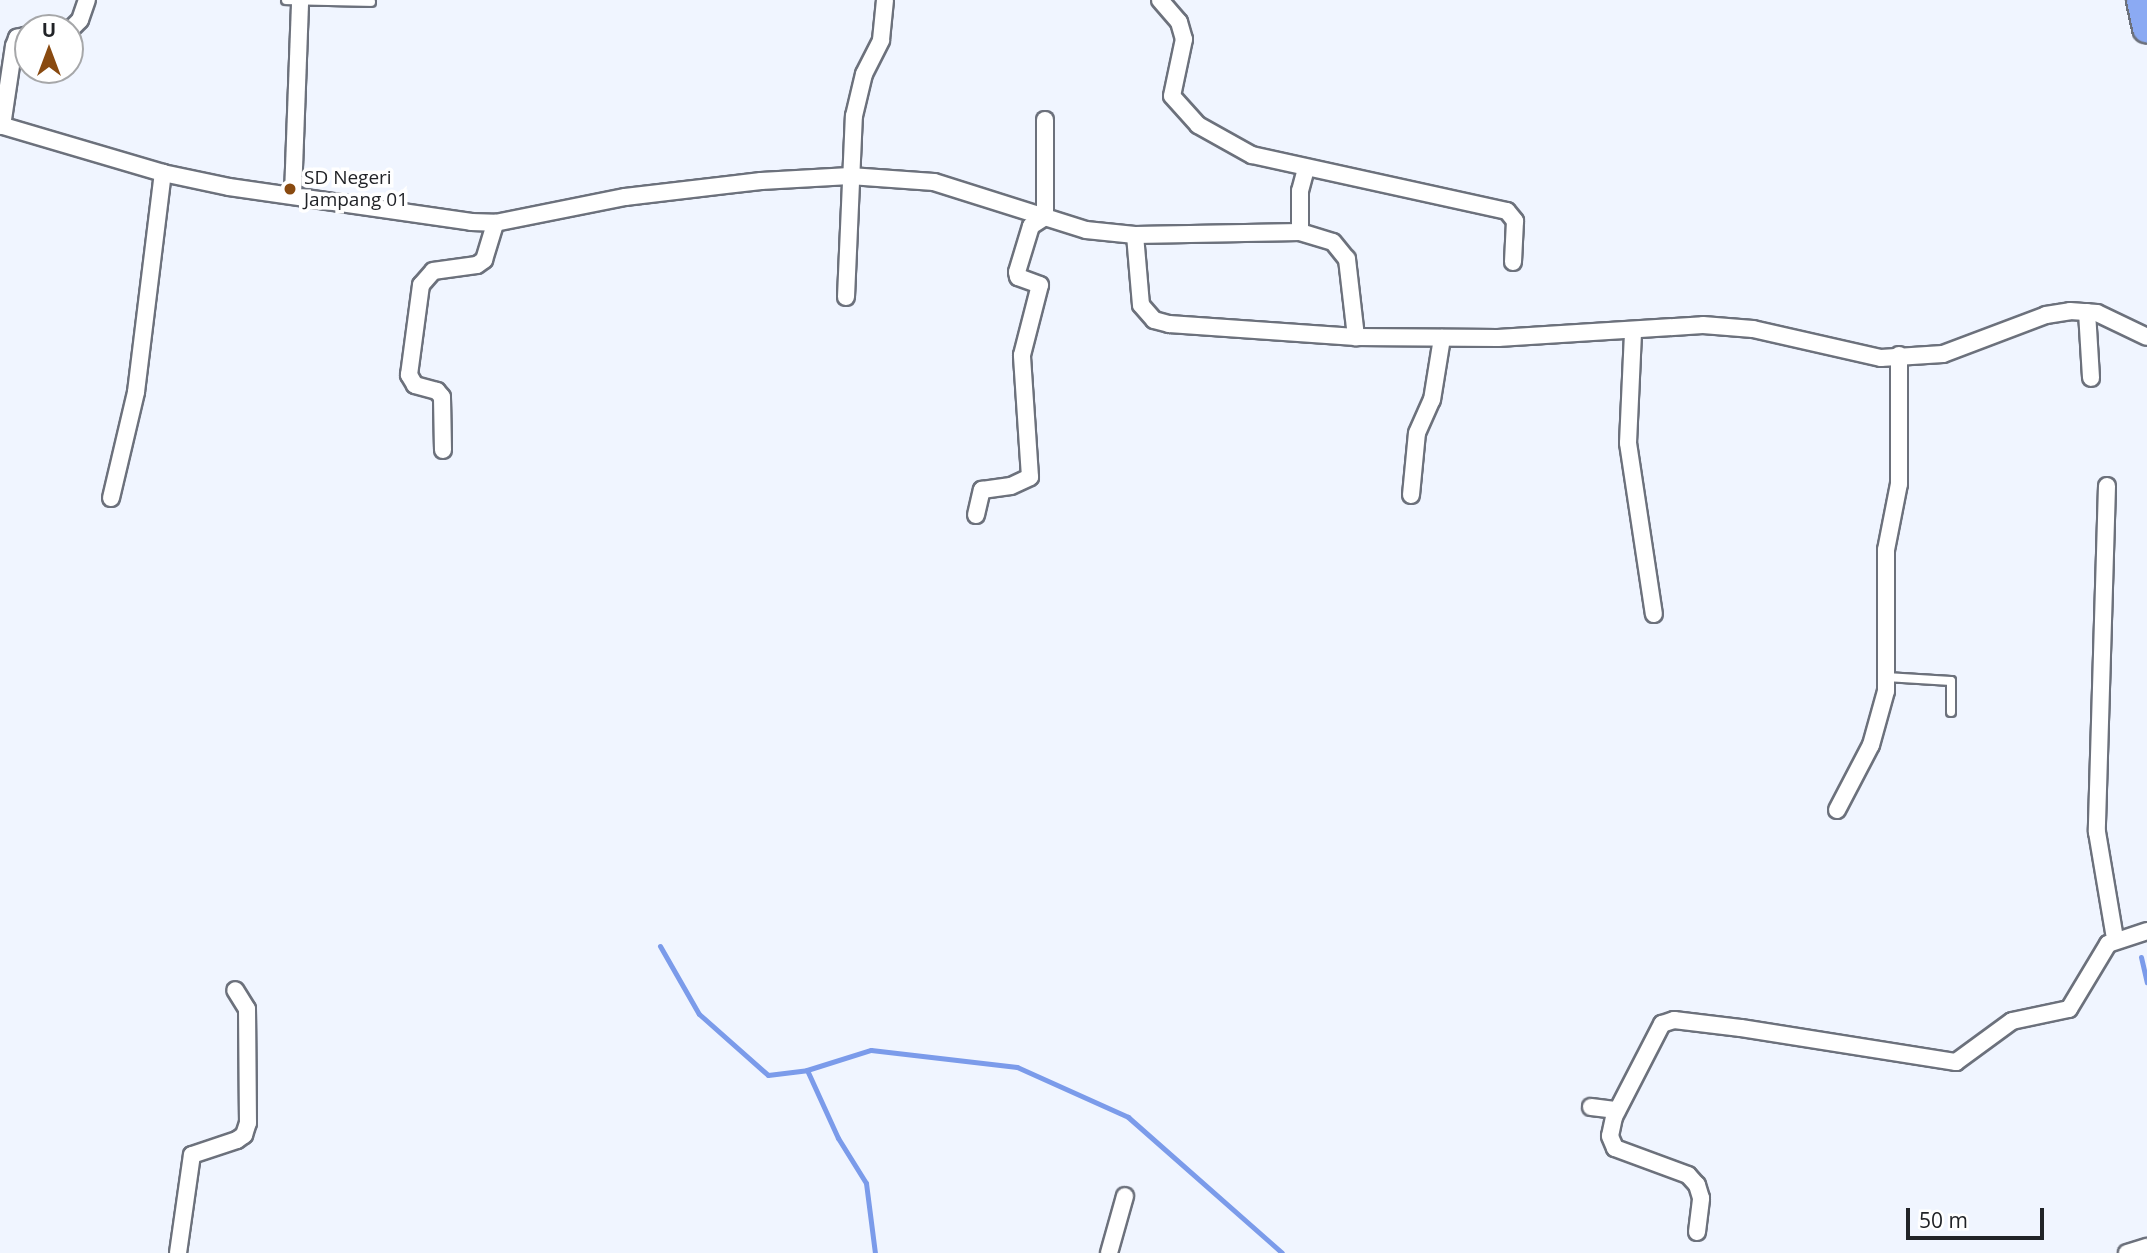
<!DOCTYPE html>
<html>
<head>
<meta charset="utf-8">
<style>
  body { margin:0 }
  #map { position:relative; width:2147px; height:1253px; overflow:hidden; background:#f0f5ff; font-family:"Open Sans",sans-serif }
  div>[style] { position:absolute }
  .stream>* { height:5px; margin:-2.5px; padding:0 2.5px; transform-origin:2.5px; border-radius:2.5px; background:#7b9bea }
  .roads { filter:drop-shadow(2px 0 #6c717c) drop-shadow(-2px 0 #6c717c) drop-shadow(0 2px #6c717c) drop-shadow(0 -2px #6c717c) }
  .lane>* { height:8px; margin:-4px; padding:0 4px; transform-origin:4px; border-radius:4px; background:#fff }
  .street>* { height:16px; margin:-8px; padding:0 8px; transform-origin:8px; border-radius:8px; background:#fff }
  .highway>* { height:28px; margin:-14px; padding:0 14px; transform-origin:14px; border-radius:14px; background:#8baaf3 }
  .dots>* { width:19px; height:19px; translate:-50% -50%; box-sizing:border-box; border:4px solid #fff; border-radius:50% }
  span { translate:-50% -50%; white-space:nowrap; text-align:center; line-height:1.15; -webkit-text-stroke:7px #fff; paint-order:stroke }
  .poi-label { font-size:19px; color:#212327 }
  .left { translate:0 -50%; text-align:left }
  .north { position:absolute; left:14px; top:14px; width:70px; height:70px; box-sizing:border-box; background:#fff; border:2px solid #a6a7a9; border-radius:50%; rotate:0deg; font-size:19px; font-weight:700; line-height:28px; text-align:center; color:#212327 }
  .north::after { content:''; display:block; margin:auto; width:24px; height:32px; background:#894a10; clip-path:polygon(50% 0,100% 100%,50% 72%,0 100%) }
  .scale { position:absolute; left:1906px; top:1208px; width:138px; height:32px; box-sizing:border-box; border:4px solid #212327; border-top:0; padding-left:9px; font-size:21px; line-height:24px; white-space:nowrap; color:#212327; -webkit-text-stroke:5px #fff; paint-order:stroke }
</style>
</head>
<body>
<div id="map">
  <div class="stream">
    <i style="left:660px;top:946px;width:78px;rotate:60.2deg"></i>
    <i style="left:699px;top:1014px;width:92px;rotate:41.5deg"></i>
    <i style="left:768px;top:1075px;width:39px;rotate:-7deg"></i>
    <i style="left:807px;top:1070px;width:67px;rotate:-17.4deg"></i>
    <i style="left:871px;top:1050px;width:147px;rotate:6.6deg"></i>
    <i style="left:1017px;top:1067px;width:122px;rotate:24.2deg"></i>
    <i style="left:1128px;top:1117px;width:205px;rotate:41.4deg"></i>
    <i style="left:2141px;top:957px;width:26px;rotate:77deg"></i>
    <i style="left:807px;top:1070px;width:75px;rotate:65.5deg"></i>
    <i style="left:838px;top:1138px;width:53px;rotate:58.1deg"></i>
    <i style="left:866px;top:1183px;width:71px;rotate:82.7deg"></i>
  </div>
  <div class="roads">
    <div class="lane">
      <i style="left:286px;top:0;width:85px;rotate:1.3deg"></i>
      <i style="left:1886px;top:677px;width:65px;rotate:3.5deg"></i>
      <i style="left:1951px;top:681px;width:31px;rotate:90deg"></i>
    </div>
    <div class="street">
      <i style="left:1160px;top:0;width:29px;rotate:49deg"></i>
      <i style="left:1179px;top:22px;width:18px;rotate:74deg"></i>
      <i style="left:1184px;top:39px;width:58px;rotate:101.9deg"></i>
      <i style="left:1172px;top:96px;width:39px;rotate:48deg"></i>
      <i style="left:1198px;top:125px;width:62px;rotate:29.1deg"></i>
      <i style="left:1252px;top:155px;width:261px;rotate:12.4deg"></i>
      <i style="left:1507px;top:211px;width:13px;rotate:51deg"></i>
      <i style="left:1515px;top:221px;width:41px;rotate:92.8deg"></i>
      <i style="left:70px;top:30px;width:14px;rotate:-45deg"></i>
      <i style="left:80px;top:20px;width:21px;rotate:-71deg"></i>
      <i style="left:0;top:125px;width:170px;rotate:16.4deg"></i>
      <i style="left:163px;top:173px;width:67px;rotate:12deg"></i>
      <i style="left:229px;top:187px;width:245px;rotate:8.2deg"></i>
      <i style="left:471px;top:222px;width:24px;rotate:2deg"></i>
      <i style="left:495px;top:223px;width:133px;rotate:-11.3deg"></i>
      <i style="left:625px;top:197px;width:137px;rotate:-6.7deg"></i>
      <i style="left:761px;top:181px;width:89px;rotate:-3.2deg"></i>
      <i style="left:850px;top:176px;width:84px;rotate:4.1deg"></i>
      <i style="left:934px;top:182px;width:159px;rotate:17.5deg"></i>
      <i style="left:1086px;top:230px;width:49px;rotate:5.8deg"></i>
      <i style="left:1135px;top:235px;width:70px;rotate:85.1deg"></i>
      <i style="left:1141px;top:305px;width:20px;rotate:49deg"></i>
      <i style="left:1154px;top:320px;width:16px;rotate:15deg"></i>
      <i style="left:1169px;top:324px;width:187px;rotate:4deg"></i>
      <i style="left:1356px;top:337px;width:142px;rotate:0.4deg"></i>
      <i style="left:1498px;top:338px;width:205px;rotate:-3.6deg"></i>
      <i style="left:1703px;top:325px;width:50px;rotate:4.6deg"></i>
      <i style="left:1753px;top:329px;width:131px;rotate:12.8deg"></i>
      <i style="left:1881px;top:358px;width:62px;rotate:-3.7deg"></i>
      <i style="left:1943px;top:354px;width:110px;rotate:-20.7deg"></i>
      <i style="left:2046px;top:315px;width:24px;rotate:-9deg"></i>
      <i style="left:2070px;top:311px;width:27px;rotate:4deg"></i>
      <i style="left:2097px;top:313px;width:55px;rotate:25.6deg"></i>
      <i style="left:2px;top:126px;width:81px;rotate:-81.5deg"></i>
      <i style="left:14px;top:46px;width:9px;rotate:-69deg"></i>
      <i style="left:17px;top:38px;width:11px;rotate:-15deg"></i>
      <i style="left:293px;top:195px;width:192px;rotate:-87.9deg"></i>
      <i style="left:1300px;top:232px;width:41px;rotate:-90deg"></i>
      <i style="left:1300px;top:191px;width:23px;rotate:-75deg"></i>
      <i style="left:1135px;top:235px;width:165px;rotate:-1deg"></i>
      <i style="left:1300px;top:232px;width:34px;rotate:17deg"></i>
      <i style="left:1333px;top:242px;width:22px;rotate:51deg"></i>
      <i style="left:1347px;top:259px;width:79px;rotate:83.4deg"></i>
      <i style="left:846px;top:297px;width:181px;rotate:-87.5deg"></i>
      <i style="left:854px;top:116px;width:43px;rotate:-76.6deg"></i>
      <i style="left:864px;top:74px;width:38px;rotate:-63deg"></i>
      <i style="left:881px;top:40px;width:40px;rotate:-84.3deg"></i>
      <i style="left:2087px;top:312px;width:66px;rotate:86.5deg"></i>
      <i style="left:1633px;top:333px;width:110px;rotate:92.6deg"></i>
      <i style="left:1628px;top:443px;width:173px;rotate:81.4deg"></i>
      <i style="left:443px;top:450px;width:53px;rotate:-91.1deg"></i>
      <i style="left:442px;top:397px;width:8px;rotate:-130deg"></i>
      <i style="left:437px;top:391px;width:23px;rotate:-165deg"></i>
      <i style="left:415px;top:385px;width:12px;rotate:-121deg"></i>
      <i style="left:409px;top:375px;width:91px;rotate:-82.4deg"></i>
      <i style="left:421px;top:285px;width:18px;rotate:-49deg"></i>
      <i style="left:433px;top:271px;width:44px;rotate:-7.8deg"></i>
      <i style="left:477px;top:265px;width:9px;rotate:-36deg"></i>
      <i style="left:484px;top:260px;width:39px;rotate:-73deg"></i>
      <i style="left:2107px;top:486px;width:346px;rotate:91.7deg"></i>
      <i style="left:2097px;top:832px;width:108px;rotate:80.4deg"></i>
      <i style="left:1411px;top:495px;width:62px;rotate:-84.5deg"></i>
      <i style="left:1417px;top:433px;width:36px;rotate:-66deg"></i>
      <i style="left:1432px;top:400px;width:63px;rotate:-80.8deg"></i>
      <i style="left:111px;top:498px;width:109px;rotate:-76.7deg"></i>
      <i style="left:136px;top:392px;width:221px;rotate:-83deg"></i>
      <i style="left:976px;top:515px;width:26px;rotate:-77deg"></i>
      <i style="left:982px;top:490px;width:29px;rotate:-8deg"></i>
      <i style="left:1011px;top:486px;width:21px;rotate:-25deg"></i>
      <i style="left:1030px;top:477px;width:122px;rotate:-93.8deg"></i>
      <i style="left:1022px;top:355px;width:72px;rotate:-75.6deg"></i>
      <i style="left:1040px;top:285px;width:23px;rotate:-160deg"></i>
      <i style="left:1018px;top:277px;width:5px;rotate:-101deg"></i>
      <i style="left:1017px;top:272px;width:48px;rotate:-73.1deg"></i>
      <i style="left:1031px;top:226px;width:17px;rotate:-33deg"></i>
      <i style="left:1045px;top:217px;width:97px;rotate:-90deg"></i>
      <i style="left:1837px;top:810px;width:73px;rotate:-62.4deg"></i>
      <i style="left:1871px;top:745px;width:56px;rotate:-74.5deg"></i>
      <i style="left:1886px;top:691px;width:141px;rotate:-90deg"></i>
      <i style="left:1886px;top:550px;width:67px;rotate:-78.9deg"></i>
      <i style="left:1899px;top:484px;width:129px;rotate:-90deg"></i>
      <i style="left:1591px;top:1107px;width:26px;rotate:7deg"></i>
      <i style="left:1697px;top:1232px;width:34px;rotate:-83deg"></i>
      <i style="left:1701px;top:1198px;width:14px;rotate:-107deg"></i>
      <i style="left:1697px;top:1185px;width:13px;rotate:-132deg"></i>
      <i style="left:1688px;top:1175px;width:78px;rotate:-159.7deg"></i>
      <i style="left:1615px;top:1148px;width:13px;rotate:-113deg"></i>
      <i style="left:1610px;top:1136px;width:19px;rotate:-78deg"></i>
      <i style="left:1614px;top:1117px;width:105px;rotate:-62.7deg"></i>
      <i style="left:1662px;top:1024px;width:13px;rotate:-18deg"></i>
      <i style="left:1674px;top:1020px;width:67px;rotate:6.8deg"></i>
      <i style="left:1741px;top:1028px;width:218px;rotate:9deg"></i>
      <i style="left:1956px;top:1062px;width:69px;rotate:-36.2deg"></i>
      <i style="left:2012px;top:1021px;width:58px;rotate:-11.9deg"></i>
      <i style="left:2069px;top:1009px;width:76px;rotate:-59deg"></i>
      <i style="left:2108px;top:944px;width:41px;rotate:-18.4deg"></i>
      <i style="left:178px;top:1253px;width:99px;rotate:-81.9deg"></i>
      <i style="left:192px;top:1155px;width:47px;rotate:-18.4deg"></i>
      <i style="left:237px;top:1140px;width:9px;rotate:-36deg"></i>
      <i style="left:244px;top:1135px;width:13px;rotate:-72deg"></i>
      <i style="left:248px;top:1123px;width:114px;rotate:-90.5deg"></i>
      <i style="left:247px;top:1009px;width:22px;rotate:-122deg"></i>
      <i style="left:1109px;top:1253px;width:59px;rotate:-74.3deg"></i>
      <i style="left:2127px;top:1253px;width:21px;rotate:-17deg"></i>
    </div>
    <div class="highway">
      <i style="left:2141px;top:0;width:29px;rotate:78deg"></i>
    </div>
  </div>
  <div class="dots">
    <i style="left:290px;top:189px;background:#894a10"></i>
  </div>
  <div class="poi-label">
    <span class="left" style="left:304px;top:189px">SD Negeri<br>Jampang 01</span>
  </div>
  <div class="north">U</div>
  <div class="scale">50 m</div>
</div>
</body>
</html>
